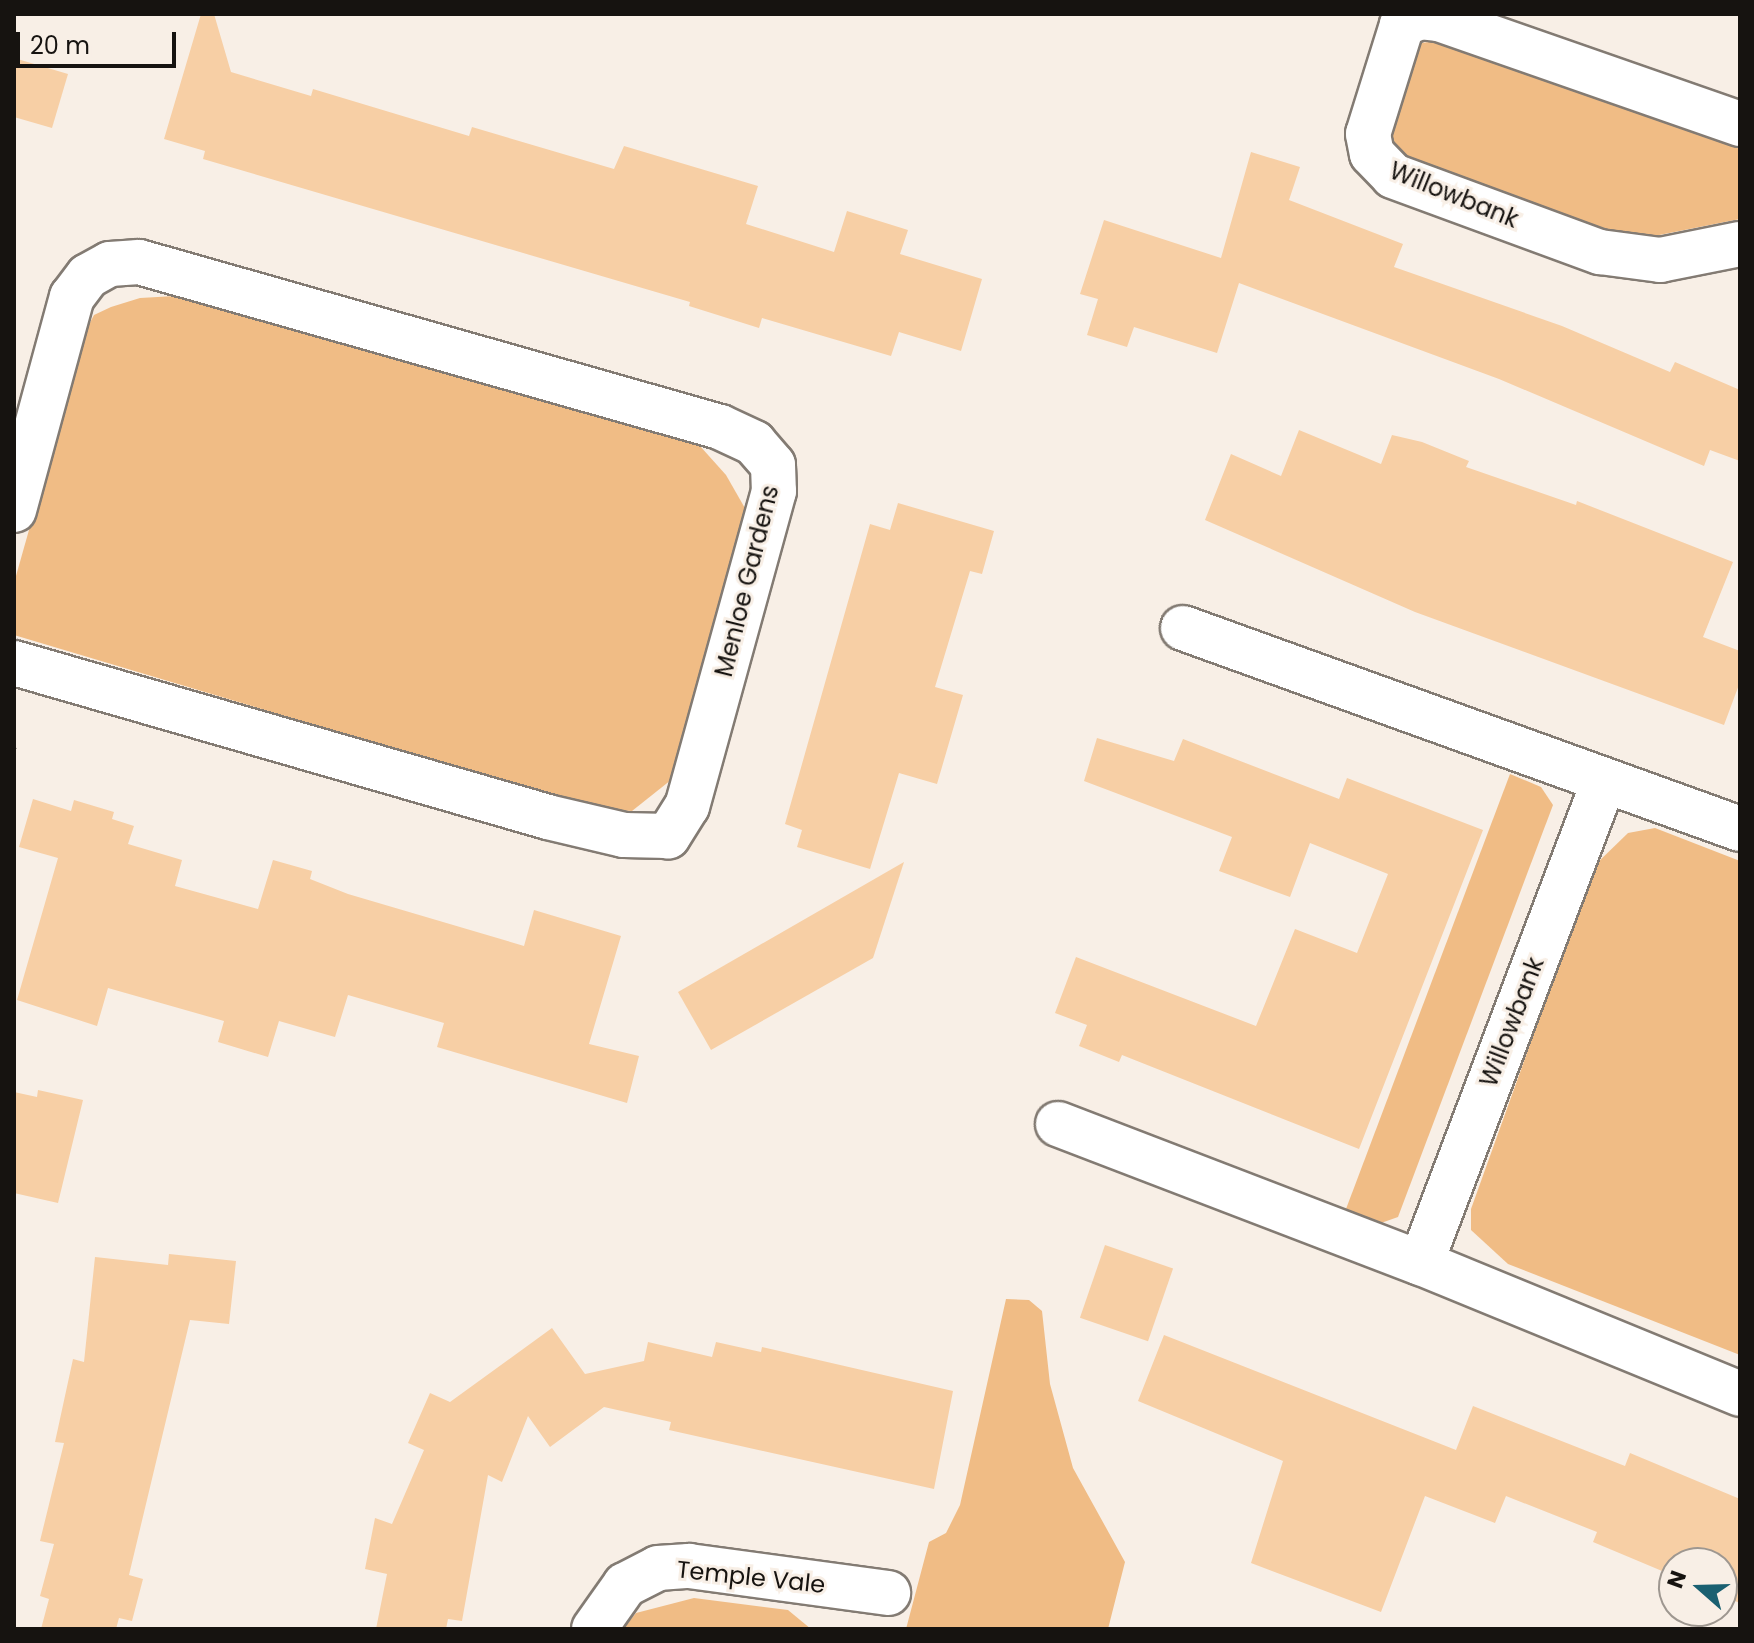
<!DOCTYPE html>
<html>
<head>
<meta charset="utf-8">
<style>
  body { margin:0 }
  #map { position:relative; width:1754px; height:1643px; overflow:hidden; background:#f8efe6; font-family:Poppins,sans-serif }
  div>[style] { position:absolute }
  .green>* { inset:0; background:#f0bc85 }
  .building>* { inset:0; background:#f7cfa5; transform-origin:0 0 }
  .path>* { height:5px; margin-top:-2.5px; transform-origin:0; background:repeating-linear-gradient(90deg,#a09993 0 2px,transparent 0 8px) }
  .roads { filter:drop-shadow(2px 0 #837b73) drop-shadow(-2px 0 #837b73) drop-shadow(0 2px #837b73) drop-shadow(0 -2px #837b73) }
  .street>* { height:44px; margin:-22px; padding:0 22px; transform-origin:22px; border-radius:22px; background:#fff }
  span { translate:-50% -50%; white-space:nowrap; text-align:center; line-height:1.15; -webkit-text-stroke:6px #f8efe6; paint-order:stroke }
  .street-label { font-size:24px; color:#161310 }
  .frame { position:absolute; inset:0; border:16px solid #161310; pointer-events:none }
  .north { position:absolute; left:1658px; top:1547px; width:80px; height:80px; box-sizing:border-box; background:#f8efe6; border:2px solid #9e9790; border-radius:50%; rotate:290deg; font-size:22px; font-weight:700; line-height:32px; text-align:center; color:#161310 }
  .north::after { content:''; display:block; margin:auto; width:28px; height:36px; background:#1a6071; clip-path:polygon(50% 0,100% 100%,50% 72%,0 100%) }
  .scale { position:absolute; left:16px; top:32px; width:160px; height:36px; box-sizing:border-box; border:4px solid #161310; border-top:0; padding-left:10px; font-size:24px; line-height:28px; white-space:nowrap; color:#161310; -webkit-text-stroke:6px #f8efe6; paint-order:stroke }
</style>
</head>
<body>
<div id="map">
  <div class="green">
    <i style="clip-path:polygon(1437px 41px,1740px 149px,1740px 219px,1644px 238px,1618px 236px,1396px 153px,1387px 137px,1410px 56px,1421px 43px)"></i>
    <i style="clip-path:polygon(175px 296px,700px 446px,726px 475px,750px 517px,676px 776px,632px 811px,596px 809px,14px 635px,14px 583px,85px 332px,94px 315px,111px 307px,140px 298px)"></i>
    <i style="clip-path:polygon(1510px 774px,1541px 787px,1553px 805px,1398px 1217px,1381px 1223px,1346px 1209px)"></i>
    <i style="clip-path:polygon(1655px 828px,1740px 861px,1740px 1355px,1508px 1264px,1471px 1230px,1471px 1209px,1594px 866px,1628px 833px)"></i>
    <i style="clip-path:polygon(1006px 1299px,1029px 1300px,1042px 1311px,1050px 1384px,1073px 1468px,1125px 1562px,1108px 1629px,906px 1629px,929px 1542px,946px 1533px,960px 1505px)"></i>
    <i style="clip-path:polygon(694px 1598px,788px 1610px,811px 1629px,623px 1629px,636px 1613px)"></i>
  </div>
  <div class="building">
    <i style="clip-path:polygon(201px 14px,214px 14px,231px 72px,311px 96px,313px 89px,469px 136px,472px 127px,614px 169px,624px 146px,758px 186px,746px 224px,834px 252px,847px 211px,908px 230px,900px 254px,982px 279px,961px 351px,899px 332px,891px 356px,762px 318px,759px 328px,689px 306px,690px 302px,203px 159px,205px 151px,164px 139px)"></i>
    <i style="clip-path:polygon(14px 58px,68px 74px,52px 128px,14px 117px)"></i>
    <i style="clip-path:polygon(1251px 152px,1300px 167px,1289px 200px,1403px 244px,1394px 267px,1562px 326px,1670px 372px,1675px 362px,1740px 390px,1740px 461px,1710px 450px,1704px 466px,1499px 379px,1239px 283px,1217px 353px,1134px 327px,1127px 347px,1087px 335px,1098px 299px,1080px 294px,1104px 220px,1221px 258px)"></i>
    <i style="clip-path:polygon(1299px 430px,1381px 464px,1392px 435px,1422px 442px,1469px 461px,1466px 467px,1576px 505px,1577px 501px,1733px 562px,1703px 637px,1740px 651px,1740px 682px,1724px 725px,1415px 612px,1205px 520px,1231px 454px,1281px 476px)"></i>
    <i style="clip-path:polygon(898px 503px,994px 531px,982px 574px,970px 571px,935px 687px,963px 695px,937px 784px,899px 773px,870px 869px,797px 847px,802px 830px,785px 824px,870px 524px,890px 530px)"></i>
    <i style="clip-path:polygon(1097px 738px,1174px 761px,1183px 739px,1339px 799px,1347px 778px,1483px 830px,1359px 1149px,1122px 1055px,1119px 1062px,1079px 1046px,1087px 1025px,1055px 1013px,1076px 957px,1256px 1026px,1295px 929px,1357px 953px,1388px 874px,1310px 843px,1290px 897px,1219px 871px,1232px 837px,1084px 781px)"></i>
    <i style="clip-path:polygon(33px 799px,71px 811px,74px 800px,114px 812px,112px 819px,134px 826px,128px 844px,182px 860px,175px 886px,258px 909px,273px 860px,312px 871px,310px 879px,348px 894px,524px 946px,534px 910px,621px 936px,589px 1044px,639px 1056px,627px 1103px,437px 1047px,444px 1023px,348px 995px,335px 1037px,279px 1021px,268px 1057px,218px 1042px,224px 1021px,108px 988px,97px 1026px,17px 1000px,58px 858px,19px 847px)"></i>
    <i style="clip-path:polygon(904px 862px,873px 958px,711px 1050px,678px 992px)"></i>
    <i style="clip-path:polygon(38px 1090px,83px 1100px,58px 1203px,14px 1193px,14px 1092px,37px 1097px)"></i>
    <i style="left:1105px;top:1245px;width:72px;height:77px;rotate:19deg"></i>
    <i style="clip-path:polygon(169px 1254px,236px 1261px,229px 1324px,190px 1320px,129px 1575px,143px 1579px,132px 1621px,119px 1618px,116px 1629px,41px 1629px,49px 1599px,40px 1596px,54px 1544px,40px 1541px,64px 1443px,55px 1442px,73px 1359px,84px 1362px,95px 1257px,168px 1265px)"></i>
    <i style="clip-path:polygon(552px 1328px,585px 1374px,644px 1361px,648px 1342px,712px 1357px,716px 1342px,761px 1352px,762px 1347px,953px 1391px,934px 1489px,669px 1430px,671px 1422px,604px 1407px,550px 1447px,528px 1416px,502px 1482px,488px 1475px,462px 1621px,448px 1619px,446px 1629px,376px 1629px,387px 1574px,365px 1569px,375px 1518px,392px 1524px,424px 1450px,408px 1443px,430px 1393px,450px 1402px)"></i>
    <i style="clip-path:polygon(1164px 1335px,1456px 1450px,1473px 1406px,1625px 1466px,1630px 1453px,1740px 1499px,1740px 1603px,1722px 1596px,1722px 1563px,1674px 1563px,1674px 1576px,1593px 1542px,1597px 1532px,1506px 1496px,1495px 1523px,1425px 1496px,1381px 1612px,1251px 1563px,1283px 1461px,1138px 1401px)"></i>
  </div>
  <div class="path">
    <i style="left:14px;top:749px;width:2px;rotate:27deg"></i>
  </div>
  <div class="roads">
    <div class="street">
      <i style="left:1740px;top:124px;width:319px;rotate:-160.8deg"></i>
      <i style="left:1439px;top:19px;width:19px;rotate:-174deg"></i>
      <i style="left:1420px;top:17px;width:20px;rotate:156deg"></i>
      <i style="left:1402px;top:25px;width:114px;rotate:107.3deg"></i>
      <i style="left:1368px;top:134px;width:20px;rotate:79deg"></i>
      <i style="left:1372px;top:154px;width:30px;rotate:46deg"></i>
      <i style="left:1393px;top:176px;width:221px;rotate:20.2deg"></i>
      <i style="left:1600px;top:252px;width:61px;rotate:7.6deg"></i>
      <i style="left:1660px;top:260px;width:82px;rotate:-11.3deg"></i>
      <i style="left:14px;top:510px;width:221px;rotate:-74.8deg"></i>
      <i style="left:72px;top:297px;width:26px;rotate:-53deg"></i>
      <i style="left:88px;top:276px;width:25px;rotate:-29deg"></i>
      <i style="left:110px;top:264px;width:29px;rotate:-4deg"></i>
      <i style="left:139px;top:262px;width:604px;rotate:15.85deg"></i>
      <i style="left:720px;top:427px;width:38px;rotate:25deg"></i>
      <i style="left:754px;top:443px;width:29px;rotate:49deg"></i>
      <i style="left:773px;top:465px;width:26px;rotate:88deg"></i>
      <i style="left:774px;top:491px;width:327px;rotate:105.4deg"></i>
      <i style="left:687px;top:806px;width:36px;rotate:122deg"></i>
      <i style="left:668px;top:836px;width:44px;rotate:-178.7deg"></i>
      <i style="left:624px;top:835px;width:78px;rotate:-166.7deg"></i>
      <i style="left:548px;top:817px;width:556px;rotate:-163.91deg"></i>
      <i style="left:1183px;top:628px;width:592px;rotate:19.84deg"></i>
      <i style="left:1058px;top:1124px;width:389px;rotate:21deg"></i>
      <i style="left:1421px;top:1263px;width:345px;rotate:22.3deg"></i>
      <i style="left:1421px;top:1263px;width:516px;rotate:-69.21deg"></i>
      <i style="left:594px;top:1629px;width:54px;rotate:-54.8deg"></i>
      <i style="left:625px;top:1585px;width:37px;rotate:-27deg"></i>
      <i style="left:658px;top:1568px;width:31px;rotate:-4deg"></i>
      <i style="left:689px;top:1566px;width:201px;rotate:7.7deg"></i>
    </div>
  </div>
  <div class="street-label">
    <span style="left:1454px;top:195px;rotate:22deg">Willowbank</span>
    <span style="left:747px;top:581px;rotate:-76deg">Menloe Gardens</span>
    <span style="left:1512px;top:1022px;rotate:-69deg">Willowbank</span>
    <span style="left:751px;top:1577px;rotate:6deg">Temple Vale</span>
  </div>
  <div class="frame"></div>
  <div class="north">N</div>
  <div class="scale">20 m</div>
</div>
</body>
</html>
